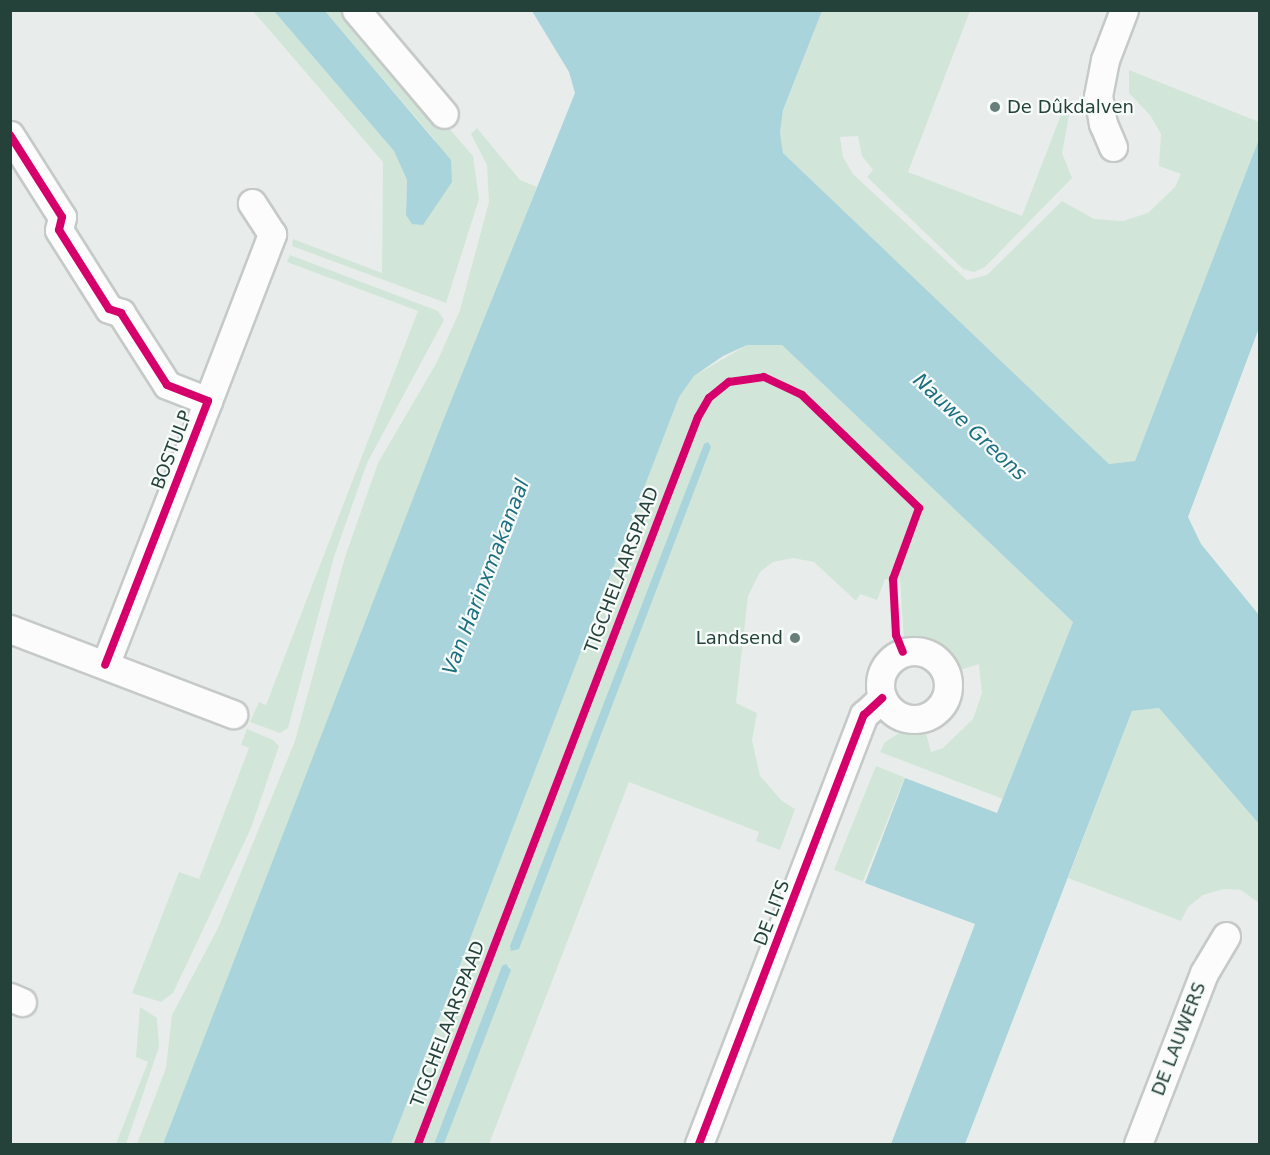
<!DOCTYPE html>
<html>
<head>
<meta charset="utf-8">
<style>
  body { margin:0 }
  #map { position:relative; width:1270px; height:1155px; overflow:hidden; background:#e8edeb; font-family:"DejaVu Sans",sans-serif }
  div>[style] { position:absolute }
  .green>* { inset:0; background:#d1e6d8; transform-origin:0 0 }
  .water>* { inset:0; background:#a9d4db }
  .roads { filter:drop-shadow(2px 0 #c5cac8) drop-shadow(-2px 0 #c5cac8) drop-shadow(0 2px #c5cac8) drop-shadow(0 -2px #c5cac8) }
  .street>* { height:27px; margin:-13.5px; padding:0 13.5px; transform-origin:13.5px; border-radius:13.5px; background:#fcfcfc }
  .street>.ring { margin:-13.5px; padding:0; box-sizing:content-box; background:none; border:27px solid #fcfcfc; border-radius:50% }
  .cycleway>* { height:8px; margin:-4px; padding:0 4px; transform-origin:4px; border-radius:4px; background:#d6006c }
  .dots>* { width:16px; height:16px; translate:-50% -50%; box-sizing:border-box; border:3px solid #f7fbf9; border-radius:50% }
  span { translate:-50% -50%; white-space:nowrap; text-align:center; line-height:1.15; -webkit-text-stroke:4.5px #f7fbf9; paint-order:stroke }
  .poi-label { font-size:18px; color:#24423a }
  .left { translate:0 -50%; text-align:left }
  .right { translate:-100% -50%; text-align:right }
  .street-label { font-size:18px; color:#24423a }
  .water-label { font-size:20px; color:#1c6f80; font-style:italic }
  .frame { position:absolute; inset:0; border:12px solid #24423a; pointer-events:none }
</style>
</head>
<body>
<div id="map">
  <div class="green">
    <i style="clip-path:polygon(253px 11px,274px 11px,394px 151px,407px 180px,406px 215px,435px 140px,325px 11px,347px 11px,473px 156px,479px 199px,446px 303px,292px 246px,293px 239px,382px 273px,383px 162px)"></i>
    <i style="clip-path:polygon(822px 11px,970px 11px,908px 172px,1022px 216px,1064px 107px,1070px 110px,1062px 153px,1072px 178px,985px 267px,974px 272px,963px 269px,867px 177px,873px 170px,862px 156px,858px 136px,840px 137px,843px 157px,853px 174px,967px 280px,987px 275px,1062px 201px,1094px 219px,1123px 221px,1148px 213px,1175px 187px,1181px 174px,1159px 166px,1161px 134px,1150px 115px,1129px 93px,1129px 70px,1259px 122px,1259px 139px,1135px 461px,1109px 464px,783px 153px,780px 133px,783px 110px)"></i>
    <i style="clip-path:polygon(477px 128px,520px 180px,537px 187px,163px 1144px,137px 1144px,166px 1068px,172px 1015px,218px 928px,295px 741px,345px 557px,378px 463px,437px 362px,460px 310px,489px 202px,487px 165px,471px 134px)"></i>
    <i style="clip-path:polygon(290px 255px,438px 311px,444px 320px,367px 463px,334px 557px,288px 728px,280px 733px,250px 722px,259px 702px,266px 705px,418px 311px,287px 262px)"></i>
    <i style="clip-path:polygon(747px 345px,782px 345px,1073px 622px,1003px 799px,880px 752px,885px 742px,901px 732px,925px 729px,931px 752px,943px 748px,973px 719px,982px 693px,979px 664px,957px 671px,937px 646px,904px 640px,900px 580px,885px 579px,877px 600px,860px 594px,856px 601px,814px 562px,793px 558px,773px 562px,760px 572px,748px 596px,736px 703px,757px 713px,752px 740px,760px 776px,782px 801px,795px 809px,780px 850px,756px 841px,759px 832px,629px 782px,489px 1144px,444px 1144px,510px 966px,502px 966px,434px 1144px,391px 1144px,679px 396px,694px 376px)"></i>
    <i style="clip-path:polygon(1159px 708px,1259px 824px,1259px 903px,1241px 890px,1224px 889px,1203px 895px,1188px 907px,1181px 921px,1068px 878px,1132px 711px)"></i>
    <i style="clip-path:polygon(247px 729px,273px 740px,279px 746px,251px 828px,173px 993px,161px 1002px,132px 993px,179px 872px,199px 879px,249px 748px,241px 745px)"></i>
    <i style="left:876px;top:766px;width:31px;height:112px;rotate:22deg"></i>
    <i style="clip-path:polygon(140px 1007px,157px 1018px,159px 1047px,126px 1144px,116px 1144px,148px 1062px,136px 1057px)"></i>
  </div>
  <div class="water">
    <i style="clip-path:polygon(274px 11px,325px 11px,451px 160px,452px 182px,423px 225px,412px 224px,406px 215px,407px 180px,394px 151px)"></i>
    <i style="clip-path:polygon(532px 11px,822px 11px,783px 110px,780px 133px,783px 153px,1109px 464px,1135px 461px,1259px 139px,1259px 328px,1188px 517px,1201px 544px,1259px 615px,1259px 824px,1159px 708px,1132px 711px,965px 1144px,891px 1144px,975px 924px,865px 883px,905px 778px,997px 813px,1073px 622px,782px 345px,747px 345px,723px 356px,694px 376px,679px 397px,391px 1144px,163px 1144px,443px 421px,575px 93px,569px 72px)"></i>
    <i style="clip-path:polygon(708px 442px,711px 447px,519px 949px,511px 951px,510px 946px,704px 444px)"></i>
    <i style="clip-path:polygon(506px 964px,511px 970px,444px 1144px,434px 1144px,502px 966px)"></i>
  </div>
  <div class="roads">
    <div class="street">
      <i style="left:356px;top:10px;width:136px;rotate:49.8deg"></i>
      <i style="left:10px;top:135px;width:97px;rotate:57.6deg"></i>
      <i style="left:62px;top:217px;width:13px;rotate:103deg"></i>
      <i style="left:59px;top:230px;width:93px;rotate:57.7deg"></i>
      <i style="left:109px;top:309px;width:13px;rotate:18deg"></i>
      <i style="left:121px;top:313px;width:85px;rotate:57.4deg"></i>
      <i style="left:167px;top:385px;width:44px;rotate:21.3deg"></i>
      <i style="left:208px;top:401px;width:283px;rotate:111.3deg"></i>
      <i style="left:1113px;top:147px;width:25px;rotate:-113deg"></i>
      <i style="left:1103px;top:124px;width:28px;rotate:-100deg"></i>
      <i style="left:1098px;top:96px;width:37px;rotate:-79deg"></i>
      <i style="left:1105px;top:60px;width:53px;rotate:-69.2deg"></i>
      <i style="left:208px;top:401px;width:179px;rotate:-69deg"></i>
      <i style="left:272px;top:234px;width:37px;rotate:-123deg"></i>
      <i style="left:10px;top:629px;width:239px;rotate:20.9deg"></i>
      <i class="ring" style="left:880px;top:651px;width:41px;height:41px"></i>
      <i style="left:10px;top:997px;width:13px;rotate:23deg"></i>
      <i style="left:699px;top:1144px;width:460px;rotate:-69deg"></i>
      <i style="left:864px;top:715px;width:25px;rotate:-43deg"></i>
      <i style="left:1138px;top:1144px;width:183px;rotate:-68.9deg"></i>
      <i style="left:1204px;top:973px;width:43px;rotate:-59.3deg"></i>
    </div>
  </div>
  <div class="cycleway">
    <i style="left:10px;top:135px;width:97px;rotate:57.6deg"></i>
    <i style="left:62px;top:217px;width:13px;rotate:103deg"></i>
    <i style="left:59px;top:230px;width:93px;rotate:57.7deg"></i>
    <i style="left:109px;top:309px;width:13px;rotate:18deg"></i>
    <i style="left:121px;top:313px;width:85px;rotate:57.4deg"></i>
    <i style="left:167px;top:385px;width:44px;rotate:21.3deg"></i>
    <i style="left:208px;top:401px;width:283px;rotate:111.3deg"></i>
    <i style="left:418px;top:1144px;width:779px;rotate:-68.94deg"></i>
    <i style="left:698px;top:417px;width:22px;rotate:-60deg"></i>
    <i style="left:709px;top:398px;width:26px;rotate:-39deg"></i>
    <i style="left:729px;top:382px;width:35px;rotate:-8deg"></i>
    <i style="left:764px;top:377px;width:42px;rotate:25.3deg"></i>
    <i style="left:802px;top:395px;width:163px;rotate:44deg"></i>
    <i style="left:919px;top:508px;width:76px;rotate:110.1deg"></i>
    <i style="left:893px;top:579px;width:56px;rotate:86.9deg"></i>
    <i style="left:896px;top:635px;width:18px;rotate:68deg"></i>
    <i style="left:699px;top:1144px;width:460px;rotate:-69deg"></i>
    <i style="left:864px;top:715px;width:25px;rotate:-43deg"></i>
  </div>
  <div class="dots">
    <i style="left:995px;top:107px;background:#697e78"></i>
    <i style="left:795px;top:638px;background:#697e78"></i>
  </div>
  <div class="poi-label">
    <span class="left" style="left:1007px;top:107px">De Dûkdalven</span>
    <span class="right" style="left:783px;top:638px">Landsend</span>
  </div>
  <div class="street-label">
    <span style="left:172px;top:450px;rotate:-69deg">BOSTULP</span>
    <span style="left:622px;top:570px;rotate:-69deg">TIGCHELAARSPAAD</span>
    <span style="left:772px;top:913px;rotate:-69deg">DE LITS</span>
    <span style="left:448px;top:1024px;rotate:-69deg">TIGCHELAARSPAAD</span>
    <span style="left:1179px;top:1039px;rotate:-69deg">DE LAUWERS</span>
  </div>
  <div class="water-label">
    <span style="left:970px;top:427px;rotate:43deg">Nauwe Greons</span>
    <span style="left:486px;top:577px;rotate:-69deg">Van Harinxmakanaal</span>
  </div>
  <div class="frame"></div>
</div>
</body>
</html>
